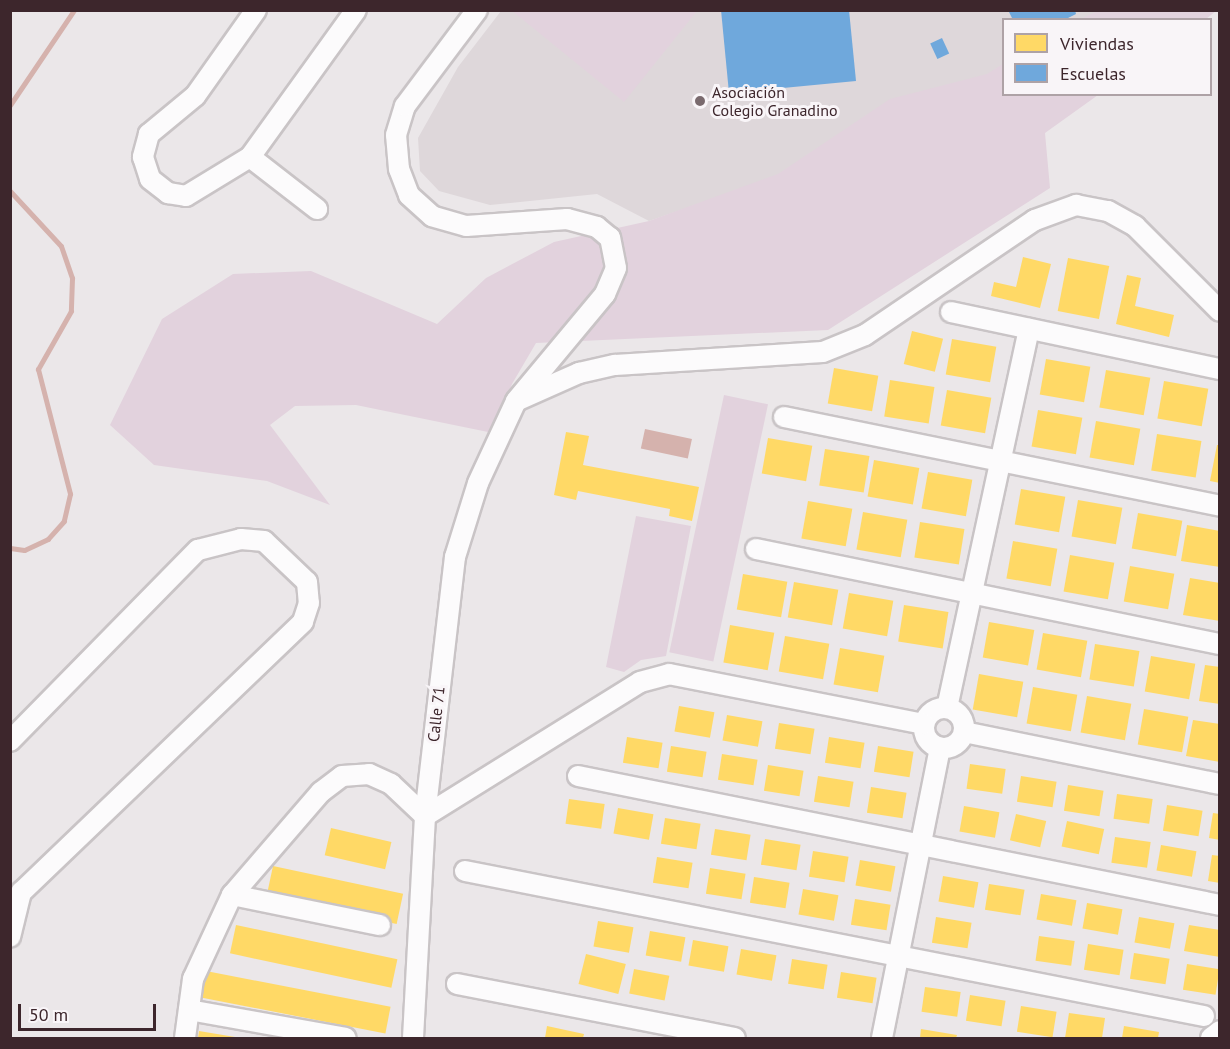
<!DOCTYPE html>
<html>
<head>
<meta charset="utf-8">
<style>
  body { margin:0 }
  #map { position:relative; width:1230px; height:1049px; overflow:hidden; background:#ebe7e9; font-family:"PT Sans",sans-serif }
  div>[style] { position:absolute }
  .built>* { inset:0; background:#ded7da }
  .green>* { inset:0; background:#e2d2dd; transform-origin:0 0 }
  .water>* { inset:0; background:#d5b2ad; transform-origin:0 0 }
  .homes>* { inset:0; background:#ffd966; transform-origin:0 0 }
  .schools>* { inset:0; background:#6fa8dc; transform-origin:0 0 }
  .stream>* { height:5px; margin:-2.5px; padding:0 2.5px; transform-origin:2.5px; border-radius:2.5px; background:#d5b2ad }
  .roads { filter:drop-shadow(2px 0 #c9c4c6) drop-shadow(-2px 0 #c9c4c6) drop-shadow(0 2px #c9c4c6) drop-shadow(0 -2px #c9c4c6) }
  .minor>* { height:20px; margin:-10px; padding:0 10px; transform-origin:10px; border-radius:10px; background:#fcfbfc }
  .minor>.ring { margin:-10px; padding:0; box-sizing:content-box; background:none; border:20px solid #fcfbfc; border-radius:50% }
  .dots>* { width:16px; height:16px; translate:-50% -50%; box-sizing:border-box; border:3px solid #f9f5f8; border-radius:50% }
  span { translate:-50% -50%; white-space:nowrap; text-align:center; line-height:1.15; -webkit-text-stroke:6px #f9f5f8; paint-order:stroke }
  .poi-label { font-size:16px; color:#3d262c }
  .left { translate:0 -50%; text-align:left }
  .street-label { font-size:16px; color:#3d262c }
  .frame { position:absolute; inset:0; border:12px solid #3d262c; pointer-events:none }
  .legend { position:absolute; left:1002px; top:18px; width:210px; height:78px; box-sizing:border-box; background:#f9f5f8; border:2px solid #aea2a6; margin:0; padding:8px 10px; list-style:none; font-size:18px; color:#3d262c }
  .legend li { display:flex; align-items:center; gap:12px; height:30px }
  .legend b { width:30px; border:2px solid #aea2a6 }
  .scale { position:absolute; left:18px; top:1004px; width:138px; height:27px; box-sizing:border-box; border:3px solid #3d262c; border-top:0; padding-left:8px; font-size:18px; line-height:21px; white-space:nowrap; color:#3d262c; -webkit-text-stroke:4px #f9f5f8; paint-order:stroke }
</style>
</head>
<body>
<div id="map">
  <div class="built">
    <i style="clip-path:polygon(501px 11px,1097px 11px,1087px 19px,1004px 20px,1003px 82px,839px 155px,649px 221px,597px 194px,490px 205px,439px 191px,420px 171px,418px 138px,458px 67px)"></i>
  </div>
  <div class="green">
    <i style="clip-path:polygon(511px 10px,697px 10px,697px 11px,624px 102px)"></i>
    <i style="clip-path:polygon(1097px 11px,1097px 10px,1216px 11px,1206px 19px,1081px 19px)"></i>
    <i style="clip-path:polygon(1003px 64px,1004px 94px,1098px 95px,1045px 133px,1050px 188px,828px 330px,536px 343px,512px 384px,493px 433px,356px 405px,295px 406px,270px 425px,330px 505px,267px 481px,154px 465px,110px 425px,162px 319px,233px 274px,311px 271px,437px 324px,486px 278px,554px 242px,649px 221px,778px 174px,890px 99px,987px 74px)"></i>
    <i style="left:724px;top:395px;width:45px;height:263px;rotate:12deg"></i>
    <i style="clip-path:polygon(636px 516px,691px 526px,666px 656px,641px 660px,624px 672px,606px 667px)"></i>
  </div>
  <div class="water">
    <i style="left:645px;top:429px;width:48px;height:20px;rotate:12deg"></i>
  </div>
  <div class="homes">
    <i style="clip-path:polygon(1023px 257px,1051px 264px,1040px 308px,991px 296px,994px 282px,1016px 287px)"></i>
    <i style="left:1068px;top:258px;width:42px;height:54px;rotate:11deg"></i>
    <i style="clip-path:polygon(1127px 275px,1141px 278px,1135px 306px,1174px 315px,1169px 337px,1116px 324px)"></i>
    <i style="left:912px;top:331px;width:32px;height:34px;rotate:14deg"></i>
    <i style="left:952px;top:339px;width:45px;height:36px;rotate:10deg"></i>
    <i style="left:1046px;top:359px;width:45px;height:36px;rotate:10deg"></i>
    <i style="left:834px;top:368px;width:45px;height:36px;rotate:10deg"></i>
    <i style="left:1106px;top:370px;width:45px;height:38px;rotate:10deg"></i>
    <i style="left:890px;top:380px;width:45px;height:37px;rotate:9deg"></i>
    <i style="left:1164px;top:381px;width:45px;height:38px;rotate:10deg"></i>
    <i style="left:947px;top:390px;width:45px;height:36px;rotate:10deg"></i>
    <i style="left:1038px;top:410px;width:45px;height:37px;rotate:10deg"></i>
    <i style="left:1096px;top:421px;width:45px;height:37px;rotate:10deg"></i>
    <i style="clip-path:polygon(566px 432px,589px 436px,583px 465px,699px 487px,692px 521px,669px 516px,670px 509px,578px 491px,576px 500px,554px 495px)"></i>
    <i style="left:1157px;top:434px;width:45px;height:37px;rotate:9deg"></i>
    <i style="left:768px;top:438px;width:45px;height:36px;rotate:10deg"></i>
    <i style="clip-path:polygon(1217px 445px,1220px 445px,1220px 483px,1210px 481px)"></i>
    <i style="left:825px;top:449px;width:45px;height:37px;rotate:9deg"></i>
    <i style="left:874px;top:460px;width:46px;height:37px;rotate:10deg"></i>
    <i style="left:928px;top:472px;width:45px;height:37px;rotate:10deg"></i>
    <i style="left:1021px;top:489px;width:45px;height:36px;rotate:10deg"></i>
    <i style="left:1078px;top:500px;width:45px;height:37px;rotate:10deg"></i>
    <i style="left:808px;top:501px;width:45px;height:38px;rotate:10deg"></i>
    <i style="left:863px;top:512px;width:45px;height:38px;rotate:10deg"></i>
    <i style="left:1138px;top:513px;width:45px;height:36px;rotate:10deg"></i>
    <i style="left:920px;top:522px;width:45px;height:36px;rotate:9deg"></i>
    <i style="clip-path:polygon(1187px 525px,1220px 531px,1220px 567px,1181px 561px)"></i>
    <i style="left:1013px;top:541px;width:45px;height:38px;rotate:10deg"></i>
    <i style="left:1070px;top:555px;width:45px;height:37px;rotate:10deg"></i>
    <i style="left:1130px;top:566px;width:45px;height:36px;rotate:10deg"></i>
    <i style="left:743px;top:574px;width:45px;height:36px;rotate:10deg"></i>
    <i style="clip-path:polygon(1190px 578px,1220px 583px,1220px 621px,1183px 615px)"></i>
    <i style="left:794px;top:582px;width:45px;height:36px;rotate:10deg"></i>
    <i style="left:849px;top:593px;width:45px;height:36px;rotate:10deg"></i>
    <i style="left:904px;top:605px;width:45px;height:37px;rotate:9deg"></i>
    <i style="left:989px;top:622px;width:46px;height:36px;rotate:10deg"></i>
    <i style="left:730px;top:625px;width:45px;height:38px;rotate:10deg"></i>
    <i style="left:1043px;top:633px;width:45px;height:37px;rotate:10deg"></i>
    <i style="left:785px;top:636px;width:45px;height:36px;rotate:10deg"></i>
    <i style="left:1095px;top:644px;width:45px;height:36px;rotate:9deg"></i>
    <i style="left:840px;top:648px;width:45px;height:37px;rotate:10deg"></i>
    <i style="left:1151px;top:656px;width:45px;height:36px;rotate:10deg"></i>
    <i style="clip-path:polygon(1205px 665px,1220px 667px,1220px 704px,1199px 701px)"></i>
    <i style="left:979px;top:674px;width:45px;height:36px;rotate:10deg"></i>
    <i style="left:1033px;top:687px;width:45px;height:37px;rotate:10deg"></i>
    <i style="left:1087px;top:696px;width:45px;height:37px;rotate:10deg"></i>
    <i style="left:679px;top:706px;width:36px;height:26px;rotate:10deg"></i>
    <i style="left:1144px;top:709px;width:45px;height:36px;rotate:10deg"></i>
    <i style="left:727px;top:715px;width:36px;height:26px;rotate:10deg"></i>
    <i style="clip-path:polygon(1193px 720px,1220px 724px,1220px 762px,1186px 756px)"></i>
    <i style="left:779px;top:723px;width:36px;height:26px;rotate:9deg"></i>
    <i style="left:627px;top:737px;width:36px;height:26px;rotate:9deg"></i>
    <i style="left:829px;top:737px;width:36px;height:26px;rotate:9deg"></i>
    <i style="left:671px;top:746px;width:36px;height:26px;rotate:9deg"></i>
    <i style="left:878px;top:746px;width:36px;height:26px;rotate:9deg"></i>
    <i style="left:722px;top:754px;width:36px;height:26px;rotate:9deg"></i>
    <i style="left:970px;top:764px;width:36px;height:25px;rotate:8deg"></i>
    <i style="left:768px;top:765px;width:36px;height:26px;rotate:9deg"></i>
    <i style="left:818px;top:776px;width:36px;height:26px;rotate:9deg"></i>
    <i style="left:1021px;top:776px;width:36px;height:26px;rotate:9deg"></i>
    <i style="left:1068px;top:785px;width:36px;height:26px;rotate:9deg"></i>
    <i style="left:871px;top:787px;width:36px;height:26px;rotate:9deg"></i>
    <i style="left:1117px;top:794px;width:36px;height:25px;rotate:8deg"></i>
    <i style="left:569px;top:799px;width:36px;height:25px;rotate:8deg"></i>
    <i style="left:1167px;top:805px;width:36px;height:26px;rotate:9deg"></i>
    <i style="left:964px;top:806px;width:36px;height:26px;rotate:10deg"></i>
    <i style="left:618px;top:808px;width:36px;height:26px;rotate:10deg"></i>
    <i style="clip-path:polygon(1213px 813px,1220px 814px,1220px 840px,1209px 838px)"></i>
    <i style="left:1016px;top:814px;width:31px;height:27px;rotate:13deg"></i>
    <i style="left:665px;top:818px;width:36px;height:26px;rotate:9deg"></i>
    <i style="left:1067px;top:821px;width:38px;height:26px;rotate:12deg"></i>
    <i style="left:331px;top:828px;width:62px;height:28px;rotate:13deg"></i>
    <i style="left:715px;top:829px;width:36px;height:26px;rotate:9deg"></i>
    <i style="left:1115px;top:837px;width:36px;height:26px;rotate:8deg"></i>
    <i style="left:765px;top:839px;width:36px;height:26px;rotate:9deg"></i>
    <i style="left:1161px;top:845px;width:36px;height:26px;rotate:10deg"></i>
    <i style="left:813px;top:851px;width:36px;height:26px;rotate:9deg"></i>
    <i style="clip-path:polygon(1212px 855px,1220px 856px,1220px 883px,1208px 881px)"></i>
    <i style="left:657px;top:857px;width:36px;height:26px;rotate:9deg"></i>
    <i style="left:860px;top:860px;width:36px;height:26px;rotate:10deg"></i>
    <i style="left:273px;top:866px;width:133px;height:31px;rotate:12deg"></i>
    <i style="left:710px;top:868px;width:36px;height:26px;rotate:9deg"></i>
    <i style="left:943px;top:876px;width:36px;height:26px;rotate:10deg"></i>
    <i style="left:754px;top:877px;width:36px;height:26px;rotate:9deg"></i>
    <i style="left:989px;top:884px;width:36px;height:26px;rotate:9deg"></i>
    <i style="left:803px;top:889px;width:36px;height:26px;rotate:10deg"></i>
    <i style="left:1041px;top:894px;width:36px;height:26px;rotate:10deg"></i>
    <i style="left:855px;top:899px;width:36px;height:26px;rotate:9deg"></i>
    <i style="left:1087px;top:903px;width:36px;height:26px;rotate:10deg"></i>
    <i style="left:936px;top:917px;width:36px;height:26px;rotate:9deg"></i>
    <i style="left:1139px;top:917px;width:36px;height:26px;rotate:10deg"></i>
    <i style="left:598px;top:921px;width:36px;height:26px;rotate:10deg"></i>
    <i style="left:236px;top:925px;width:165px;height:29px;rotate:12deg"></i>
    <i style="clip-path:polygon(1189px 925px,1220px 930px,1220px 957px,1184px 951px)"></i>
    <i style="left:650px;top:931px;width:36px;height:25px;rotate:10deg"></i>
    <i style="left:1039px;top:936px;width:36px;height:25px;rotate:8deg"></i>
    <i style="left:693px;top:940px;width:36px;height:26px;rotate:10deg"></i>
    <i style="left:1088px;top:944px;width:36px;height:26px;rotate:9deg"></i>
    <i style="left:741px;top:949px;width:36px;height:26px;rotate:10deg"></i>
    <i style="left:1134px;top:953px;width:36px;height:26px;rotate:9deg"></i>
    <i style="left:586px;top:954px;width:41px;height:31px;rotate:14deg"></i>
    <i style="left:792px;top:959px;width:36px;height:25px;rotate:9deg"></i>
    <i style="left:1187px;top:964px;width:33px;height:26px;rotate:9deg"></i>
    <i style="left:634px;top:969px;width:36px;height:25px;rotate:11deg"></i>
    <i style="left:206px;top:971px;width:188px;height:27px;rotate:11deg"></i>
    <i style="left:841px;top:972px;width:36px;height:26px;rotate:9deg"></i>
    <i style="left:925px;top:987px;width:36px;height:25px;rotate:8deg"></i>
    <i style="left:970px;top:995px;width:36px;height:26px;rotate:9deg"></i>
    <i style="left:1021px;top:1006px;width:36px;height:26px;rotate:9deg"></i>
    <i style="clip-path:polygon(1069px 1013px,1105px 1018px,1102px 1038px,1065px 1038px)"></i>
    <i style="clip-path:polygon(547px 1026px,584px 1034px,583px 1038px,545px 1038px)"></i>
    <i style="clip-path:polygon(1124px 1026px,1159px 1032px,1158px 1038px,1122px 1038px)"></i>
    <i style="clip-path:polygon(921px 1029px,957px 1035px,956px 1038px,920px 1038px)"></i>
    <i style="clip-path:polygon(199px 1031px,235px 1037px,235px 1038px,198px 1038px)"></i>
  </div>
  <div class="schools">
    <i style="clip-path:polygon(721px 10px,849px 10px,856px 81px,729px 93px)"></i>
    <i style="clip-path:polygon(1008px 10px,1075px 10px,1076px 14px,1064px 20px,1013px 20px)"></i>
    <i style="left:942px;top:38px;width:17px;height:13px;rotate:65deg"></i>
  </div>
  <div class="stream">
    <i style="left:10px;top:105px;width:115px;rotate:-56deg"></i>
    <i style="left:10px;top:191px;width:75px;rotate:47.2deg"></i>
    <i style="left:61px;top:246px;width:34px;rotate:71deg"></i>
    <i style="left:72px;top:278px;width:33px;rotate:92deg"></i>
    <i style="left:71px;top:311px;width:67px;rotate:119.6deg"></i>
    <i style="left:38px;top:369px;width:129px;rotate:75.6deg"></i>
    <i style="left:70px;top:494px;width:28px;rotate:103deg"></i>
    <i style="left:64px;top:521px;width:24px;rotate:132deg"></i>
    <i style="left:48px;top:539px;width:26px;rotate:155deg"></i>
    <i style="left:24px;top:550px;width:14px;rotate:-172deg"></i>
  </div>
  <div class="roads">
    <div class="minor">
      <i style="left:256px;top:10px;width:105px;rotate:125.3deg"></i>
      <i style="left:195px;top:96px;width:60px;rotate:140.4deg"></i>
      <i style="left:149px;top:134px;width:24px;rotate:105deg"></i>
      <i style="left:143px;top:157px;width:23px;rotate:72deg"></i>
      <i style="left:150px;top:179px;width:23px;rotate:38deg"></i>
      <i style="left:168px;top:193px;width:18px;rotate:9deg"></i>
      <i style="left:186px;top:196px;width:75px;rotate:-31.4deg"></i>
      <i style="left:250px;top:157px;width:181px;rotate:-54.2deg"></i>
      <i style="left:250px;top:157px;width:85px;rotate:37.8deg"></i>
      <i style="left:951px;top:312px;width:275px;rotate:12deg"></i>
      <i style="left:518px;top:400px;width:67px;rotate:-23.9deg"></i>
      <i style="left:579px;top:373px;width:37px;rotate:-13deg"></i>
      <i style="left:615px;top:365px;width:208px;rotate:-3.6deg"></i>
      <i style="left:823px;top:352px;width:45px;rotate:-22deg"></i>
      <i style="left:865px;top:335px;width:205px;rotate:-34.1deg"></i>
      <i style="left:1035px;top:220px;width:44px;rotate:-20.1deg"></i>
      <i style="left:1076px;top:205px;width:33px;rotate:11deg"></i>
      <i style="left:1108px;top:211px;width:31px;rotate:29deg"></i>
      <i style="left:1135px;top:226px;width:120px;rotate:45deg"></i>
      <i style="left:784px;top:417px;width:445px;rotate:11.5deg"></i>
      <i style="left:756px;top:549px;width:474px;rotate:11.6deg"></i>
      <i class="ring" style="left:924px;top:708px;width:20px;height:20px"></i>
      <i style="left:947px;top:708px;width:388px;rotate:-77.8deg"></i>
      <i style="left:964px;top:732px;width:261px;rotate:11.5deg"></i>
      <i style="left:10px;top:741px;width:268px;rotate:-45.5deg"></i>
      <i style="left:198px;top:550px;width:44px;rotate:-14.3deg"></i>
      <i style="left:241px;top:539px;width:23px;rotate:5deg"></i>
      <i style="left:264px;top:541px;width:59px;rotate:43.6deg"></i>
      <i style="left:307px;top:582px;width:21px;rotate:85deg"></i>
      <i style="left:309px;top:603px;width:20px;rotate:108deg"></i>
      <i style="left:303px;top:622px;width:390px;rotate:136.2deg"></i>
      <i style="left:21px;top:892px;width:46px;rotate:103.7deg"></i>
      <i style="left:578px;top:776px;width:655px;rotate:11.36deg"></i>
      <i style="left:465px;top:871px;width:753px;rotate:11.1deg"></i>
      <i style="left:232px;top:895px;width:151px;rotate:11.5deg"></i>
      <i style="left:457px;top:984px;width:283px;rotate:11deg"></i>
      <i style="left:189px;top:1010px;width:159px;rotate:10.1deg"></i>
      <i style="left:185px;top:1038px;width:60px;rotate:-82.3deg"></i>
      <i style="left:193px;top:979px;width:93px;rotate:-65.1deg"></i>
      <i style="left:232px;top:895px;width:136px;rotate:-49.2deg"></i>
      <i style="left:321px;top:792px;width:26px;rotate:-37deg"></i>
      <i style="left:342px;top:776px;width:27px;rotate:-4deg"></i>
      <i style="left:369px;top:774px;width:24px;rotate:24deg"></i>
      <i style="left:391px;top:784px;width:47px;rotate:43.3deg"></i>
      <i style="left:425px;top:816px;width:253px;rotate:-31.9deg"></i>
      <i style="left:640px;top:682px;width:30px;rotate:-15deg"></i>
      <i style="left:669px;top:674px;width:260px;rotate:11.1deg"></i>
      <i style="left:413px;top:1038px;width:222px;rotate:-86.9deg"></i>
      <i style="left:425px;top:816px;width:261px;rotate:-83.4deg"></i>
      <i style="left:455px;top:557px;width:77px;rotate:-72.7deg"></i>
      <i style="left:478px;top:483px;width:90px;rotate:-65.1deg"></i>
      <i style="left:516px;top:401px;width:139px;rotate:-50.2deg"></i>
      <i style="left:605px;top:294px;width:28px;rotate:-67deg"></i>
      <i style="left:616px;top:268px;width:31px;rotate:-101deg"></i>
      <i style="left:610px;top:238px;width:17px;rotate:-140deg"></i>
      <i style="left:597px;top:227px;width:31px;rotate:-165deg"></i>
      <i style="left:567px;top:219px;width:101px;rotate:176deg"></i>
      <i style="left:466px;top:226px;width:35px;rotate:-164deg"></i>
      <i style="left:432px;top:216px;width:31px;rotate:-138deg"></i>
      <i style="left:409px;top:195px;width:28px;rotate:-111deg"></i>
      <i style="left:399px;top:169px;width:34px;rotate:-95deg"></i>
      <i style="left:396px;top:135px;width:30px;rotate:-73deg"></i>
      <i style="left:405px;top:106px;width:120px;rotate:-53.1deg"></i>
      <i style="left:882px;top:1038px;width:296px;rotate:-78.7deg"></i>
      <i style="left:1211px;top:1038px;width:11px;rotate:-38deg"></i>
    </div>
  </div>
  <div class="dots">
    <i style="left:700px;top:101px;background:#7a6a6e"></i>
  </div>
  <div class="poi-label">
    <span class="left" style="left:712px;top:101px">Asociación<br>Colegio Granadino</span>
  </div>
  <div class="street-label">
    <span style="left:436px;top:714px;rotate:-84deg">Calle 71</span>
  </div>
  <div class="frame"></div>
  <ul class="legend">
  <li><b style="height:16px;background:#ffd966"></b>Viviendas</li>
  <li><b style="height:16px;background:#6fa8dc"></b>Escuelas</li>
  </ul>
  <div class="scale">50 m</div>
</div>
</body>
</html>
